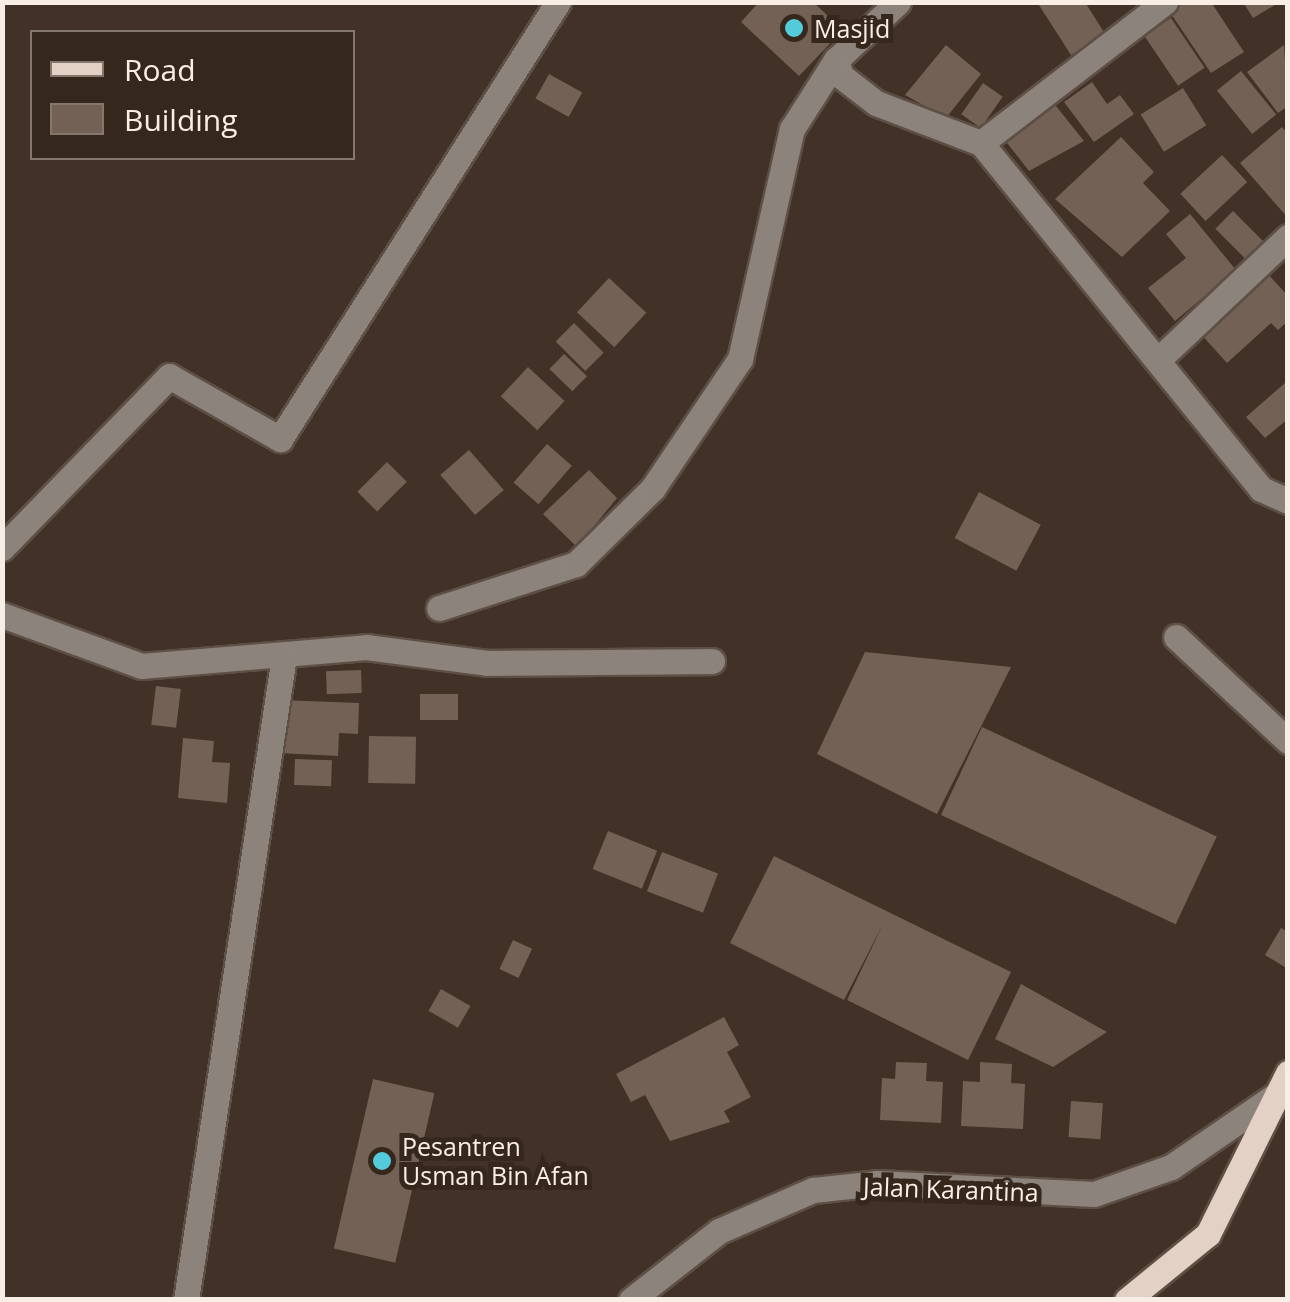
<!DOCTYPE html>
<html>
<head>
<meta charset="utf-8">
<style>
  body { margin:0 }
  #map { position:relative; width:1290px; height:1302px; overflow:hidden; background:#413126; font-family:"Open Sans",sans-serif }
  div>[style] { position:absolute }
  .building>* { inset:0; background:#736155; transform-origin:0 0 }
  .roads { filter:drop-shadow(2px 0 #5e4f45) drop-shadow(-2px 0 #5e4f45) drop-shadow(0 2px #5e4f45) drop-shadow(0 -2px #5e4f45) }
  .minor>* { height:25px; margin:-12.5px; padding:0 12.5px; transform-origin:12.5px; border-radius:12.5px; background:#8c837d }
  .major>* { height:25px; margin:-12.5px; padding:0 12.5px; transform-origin:12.5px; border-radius:12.5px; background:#e3d1c5 }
  .dots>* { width:28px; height:28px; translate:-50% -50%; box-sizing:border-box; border:5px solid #36271c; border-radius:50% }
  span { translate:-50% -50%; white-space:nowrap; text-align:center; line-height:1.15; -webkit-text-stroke:10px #36271c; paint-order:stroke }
  .poi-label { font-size:25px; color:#f8eee6 }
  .left { translate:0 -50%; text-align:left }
  .street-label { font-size:25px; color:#f8eee6 }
  .frame { position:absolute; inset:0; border:5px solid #f8eee6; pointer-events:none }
  .legend { position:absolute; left:30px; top:30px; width:325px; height:130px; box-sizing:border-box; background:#36271c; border:2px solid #84776d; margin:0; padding:12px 18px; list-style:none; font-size:30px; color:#f8eee6 }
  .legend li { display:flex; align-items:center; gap:20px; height:50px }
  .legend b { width:50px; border:2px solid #84776d }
</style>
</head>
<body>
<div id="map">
  <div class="building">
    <i style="clip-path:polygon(759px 2px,813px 2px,843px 30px,799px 76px,741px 22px)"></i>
    <i style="clip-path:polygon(1037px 2px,1085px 2px,1105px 34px,1071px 55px)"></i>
    <i style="clip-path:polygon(1182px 2px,1211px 2px,1244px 52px,1211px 73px,1169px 11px)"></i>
    <i style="clip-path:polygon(1243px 2px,1280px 2px,1253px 18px)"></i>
    <i style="left:1171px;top:18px;width:60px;height:32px;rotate:56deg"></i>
    <i style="clip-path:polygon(946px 45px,981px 74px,946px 118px,905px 95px)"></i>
    <i style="clip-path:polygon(1284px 45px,1288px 106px,1278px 113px,1247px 72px)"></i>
    <i style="left:1241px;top:71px;width:56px;height:31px;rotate:51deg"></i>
    <i style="left:549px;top:74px;width:38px;height:28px;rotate:29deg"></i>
    <i style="clip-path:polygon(1092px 82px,1107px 104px,1120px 95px,1134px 114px,1094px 142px,1064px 102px)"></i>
    <i style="left:983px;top:83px;width:24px;height:38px;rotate:35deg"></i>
    <i style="left:1183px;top:88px;width:44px;height:50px;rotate:58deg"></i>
    <i style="clip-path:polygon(1052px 101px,1084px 141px,1029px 171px,1004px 139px)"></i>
    <i style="clip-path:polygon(1282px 127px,1288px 134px,1288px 218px,1240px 163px)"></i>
    <i style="clip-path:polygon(1121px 137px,1154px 172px,1143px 183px,1170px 211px,1122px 257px,1055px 199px)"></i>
    <i style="left:1222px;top:155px;width:37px;height:57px;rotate:47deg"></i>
    <i style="left:1233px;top:211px;width:47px;height:25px;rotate:45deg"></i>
    <i style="clip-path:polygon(1190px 214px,1236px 270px,1175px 321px,1148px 288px,1186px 258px,1166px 234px)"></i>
    <i style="clip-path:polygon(1267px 273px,1288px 296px,1288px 321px,1278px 330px,1271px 323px,1227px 363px,1200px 333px)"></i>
    <i style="left:609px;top:278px;width:51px;height:47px;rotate:43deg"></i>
    <i style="left:574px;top:323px;width:42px;height:26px;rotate:45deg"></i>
    <i style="left:564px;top:354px;width:32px;height:21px;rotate:44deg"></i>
    <i style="left:528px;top:367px;width:50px;height:40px;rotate:43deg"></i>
    <i style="clip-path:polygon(1285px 383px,1288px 419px,1265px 438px,1246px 417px)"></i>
    <i style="left:547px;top:444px;width:33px;height:51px;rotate:41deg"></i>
    <i style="left:469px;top:450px;width:53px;height:38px;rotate:49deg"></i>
    <i style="left:387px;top:462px;width:28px;height:42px;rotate:45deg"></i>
    <i style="clip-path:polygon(589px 470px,617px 498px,577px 547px,543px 514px)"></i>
    <i style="left:979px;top:492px;width:70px;height:52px;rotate:28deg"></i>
    <i style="clip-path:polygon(865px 652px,1011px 667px,937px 814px,817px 754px)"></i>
    <i style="left:361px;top:670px;width:23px;height:35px;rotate:88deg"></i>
    <i style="left:156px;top:686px;width:25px;height:39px;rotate:7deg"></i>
    <i style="left:420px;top:694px;width:38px;height:26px"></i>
    <i style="clip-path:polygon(281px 700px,359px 703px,358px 734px,339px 733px,338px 756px,279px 753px)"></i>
    <i style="left:982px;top:727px;width:259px;height:97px;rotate:25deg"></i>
    <i style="left:369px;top:736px;width:47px;height:47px;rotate:1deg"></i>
    <i style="clip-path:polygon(183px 738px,214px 741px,212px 762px,230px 763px,227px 803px,178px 798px)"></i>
    <i style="left:295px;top:759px;width:37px;height:26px;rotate:2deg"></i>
    <i style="left:608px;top:831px;width:53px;height:41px;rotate:22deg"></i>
    <i style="left:662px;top:852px;width:60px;height:42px;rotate:21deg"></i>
    <i style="clip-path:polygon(774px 856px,1011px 972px,968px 1060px,847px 1000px,883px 924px,844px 1000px,730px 943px)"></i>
    <i style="clip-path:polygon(1281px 928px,1288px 932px,1288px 969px,1265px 955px)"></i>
    <i style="left:513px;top:940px;width:21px;height:32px;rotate:25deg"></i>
    <i style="clip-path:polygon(1021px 984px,1107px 1032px,1053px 1067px,995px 1039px)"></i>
    <i style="left:441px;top:989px;width:34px;height:25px;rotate:30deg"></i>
    <i style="clip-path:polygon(724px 1017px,739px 1045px,727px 1052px,751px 1097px,724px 1111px,730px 1122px,670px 1141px,645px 1095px,631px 1102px,616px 1074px)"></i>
    <i style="clip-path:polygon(896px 1062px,927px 1063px,926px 1081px,943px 1082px,941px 1123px,880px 1120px,882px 1078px,895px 1079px)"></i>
    <i style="clip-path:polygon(980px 1062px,1012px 1064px,1011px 1083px,1025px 1084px,1023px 1129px,961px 1126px,963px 1081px,980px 1082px)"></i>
    <i style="left:373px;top:1079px;width:63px;height:174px;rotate:13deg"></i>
    <i style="left:1071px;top:1101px;width:32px;height:36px;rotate:4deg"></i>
  </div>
  <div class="roads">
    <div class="minor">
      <i style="left:898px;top:2px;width:85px;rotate:136.9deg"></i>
      <i style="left:836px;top:60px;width:17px;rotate:73deg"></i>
      <i style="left:841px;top:76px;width:44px;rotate:37.6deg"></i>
      <i style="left:876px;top:103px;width:112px;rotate:20.9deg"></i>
      <i style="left:981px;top:143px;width:445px;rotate:51deg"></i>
      <i style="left:1261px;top:489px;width:30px;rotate:24deg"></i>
      <i style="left:981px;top:143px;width:232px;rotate:-37.5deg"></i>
      <i style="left:1160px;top:358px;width:176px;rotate:-43.4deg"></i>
      <i style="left:2px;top:548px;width:240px;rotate:-45.8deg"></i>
      <i style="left:169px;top:376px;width:128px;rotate:29.6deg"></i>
      <i style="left:280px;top:439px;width:518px;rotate:-57.54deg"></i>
      <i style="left:439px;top:608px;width:144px;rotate:-17.8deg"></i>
      <i style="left:576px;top:564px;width:108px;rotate:-44.6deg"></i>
      <i style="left:653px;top:488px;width:156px;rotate:-56deg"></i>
      <i style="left:740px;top:359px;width:236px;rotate:-77.3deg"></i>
      <i style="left:792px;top:129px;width:82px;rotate:-57.5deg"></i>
      <i style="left:2px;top:615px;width:148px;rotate:20.1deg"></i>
      <i style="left:141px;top:666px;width:226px;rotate:-4.8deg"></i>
      <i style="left:366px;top:647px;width:122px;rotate:7.5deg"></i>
      <i style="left:487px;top:663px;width:225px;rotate:-0.5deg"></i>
      <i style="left:1176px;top:637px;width:153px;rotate:42.9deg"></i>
      <i style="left:186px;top:1300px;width:651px;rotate:-81.35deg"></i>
      <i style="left:631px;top:1300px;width:112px;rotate:-38.1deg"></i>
      <i style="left:719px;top:1231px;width:103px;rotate:-23.6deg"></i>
      <i style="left:813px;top:1190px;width:64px;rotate:-6.2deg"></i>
      <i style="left:877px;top:1183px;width:217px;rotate:2.9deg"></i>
      <i style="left:1094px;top:1194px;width:82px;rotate:-19.3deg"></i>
      <i style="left:1171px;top:1167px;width:127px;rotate:-34.4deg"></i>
    </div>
    <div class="major">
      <i style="left:1127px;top:1300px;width:104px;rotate:-39.2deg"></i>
      <i style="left:1208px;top:1234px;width:180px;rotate:-63.6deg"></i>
    </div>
  </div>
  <div class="dots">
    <i style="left:794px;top:28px;background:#53cbdb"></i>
    <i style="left:382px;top:1161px;background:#53cbdb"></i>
  </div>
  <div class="poi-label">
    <span class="left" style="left:814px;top:28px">Masjid</span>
    <span class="left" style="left:402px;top:1161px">Pesantren<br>Usman Bin Afan</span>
  </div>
  <div class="street-label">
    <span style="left:951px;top:1189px;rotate:2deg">Jalan Karantina</span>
  </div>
  <div class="frame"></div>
  <ul class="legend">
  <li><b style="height:12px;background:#e3d1c5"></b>Road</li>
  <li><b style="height:28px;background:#736155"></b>Building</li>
  </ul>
</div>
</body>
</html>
